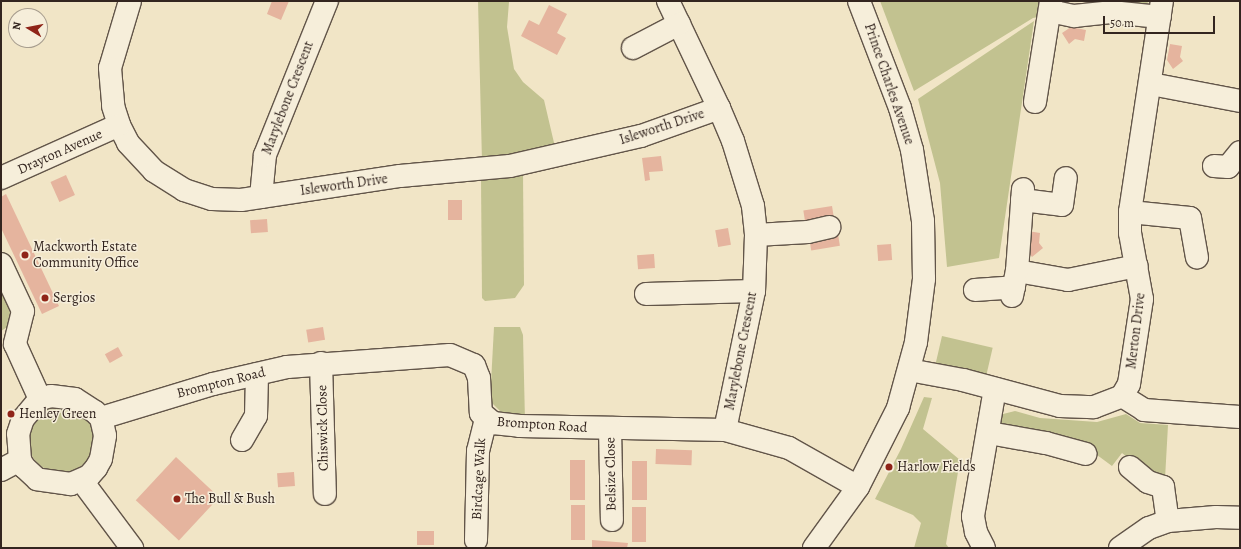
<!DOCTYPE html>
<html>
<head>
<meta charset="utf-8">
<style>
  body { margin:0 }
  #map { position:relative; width:1241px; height:549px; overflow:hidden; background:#f1e5c6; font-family:Alegreya,serif }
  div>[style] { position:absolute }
  .green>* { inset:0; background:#c2c290; transform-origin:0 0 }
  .round { border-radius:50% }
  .building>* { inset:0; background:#e5b49e; transform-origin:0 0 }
  .roads { filter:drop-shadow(1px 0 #625549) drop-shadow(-1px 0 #625549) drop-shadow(0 1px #625549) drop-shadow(0 -1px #625549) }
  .minor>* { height:22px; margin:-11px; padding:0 11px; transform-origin:11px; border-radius:11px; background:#f6eeda }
  .dots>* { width:11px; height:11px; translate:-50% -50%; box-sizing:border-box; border:2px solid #f6eeda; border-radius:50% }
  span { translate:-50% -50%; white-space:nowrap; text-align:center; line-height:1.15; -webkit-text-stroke:3px #f6eeda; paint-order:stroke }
  .street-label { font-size:14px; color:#33251f }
  .poi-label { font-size:14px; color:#33251f }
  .left { translate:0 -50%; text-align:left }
  .frame { position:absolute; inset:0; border:2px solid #33251f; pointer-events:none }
  .north { position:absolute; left:8px; top:8px; width:40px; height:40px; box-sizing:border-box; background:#f6eeda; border:1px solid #a89e8f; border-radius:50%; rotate:280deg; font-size:11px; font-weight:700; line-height:16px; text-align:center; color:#33251f }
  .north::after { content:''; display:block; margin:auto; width:14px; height:18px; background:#8f2418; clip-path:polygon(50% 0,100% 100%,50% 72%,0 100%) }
  .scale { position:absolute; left:1103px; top:16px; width:112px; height:18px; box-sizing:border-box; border:2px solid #33251f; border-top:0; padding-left:5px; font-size:12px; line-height:14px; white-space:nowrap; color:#33251f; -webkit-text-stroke:3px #f6eeda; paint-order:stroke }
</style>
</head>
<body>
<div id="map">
  <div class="green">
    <i style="clip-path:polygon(478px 1px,509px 2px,507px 27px,514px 69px,523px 82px,544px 100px,555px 147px,482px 162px)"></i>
    <i style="clip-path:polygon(880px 1px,1041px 1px,1038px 17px,1033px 18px,914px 91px)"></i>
    <i style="clip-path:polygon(1119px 1px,1150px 1px,1143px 6px)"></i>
    <i style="clip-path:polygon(1034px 21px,999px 258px,947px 267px,940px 183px,918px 99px)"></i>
    <i style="clip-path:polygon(523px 174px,524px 285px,515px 298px,485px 301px,482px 298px,481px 178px)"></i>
    <i style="clip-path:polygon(1px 278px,14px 310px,9px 326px,1px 331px)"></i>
    <i style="clip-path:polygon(494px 327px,520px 327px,523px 335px,525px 421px,509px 420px,490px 401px)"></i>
    <i style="left:942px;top:336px;width:52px;height:30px;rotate:13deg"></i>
    <i style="clip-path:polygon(924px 397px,932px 398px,923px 429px,960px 460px,946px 544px,949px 548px,914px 548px,921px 523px,913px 515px,875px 499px,901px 449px)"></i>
    <i class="round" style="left:28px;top:407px;width:66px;height:66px"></i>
    <i style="clip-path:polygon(1015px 411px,1040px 418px,1097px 422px,1126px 414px,1140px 423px,1168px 425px,1165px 479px,1154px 479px,1122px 453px,1112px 466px,1074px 438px,999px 429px,1003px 414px)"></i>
  </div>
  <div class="building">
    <i style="clip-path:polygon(272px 1px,289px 1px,281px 20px,267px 14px)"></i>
    <i style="clip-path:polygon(549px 5px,567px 14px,557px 33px,566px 38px,557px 55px,521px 36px,529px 20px,539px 25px)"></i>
    <i style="clip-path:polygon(1071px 27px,1086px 30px,1084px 41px,1075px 39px,1069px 44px,1062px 33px)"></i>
    <i style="clip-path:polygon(1170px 44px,1182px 46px,1180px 57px,1183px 61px,1173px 69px,1167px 60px)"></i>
    <i style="clip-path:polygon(661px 156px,663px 171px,649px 172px,650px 180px,645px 181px,642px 158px)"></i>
    <i style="left:66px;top:175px;width:22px;height:17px;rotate:66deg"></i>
    <i style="clip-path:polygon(6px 194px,59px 306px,42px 314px,1px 228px,1px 197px)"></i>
    <i style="left:448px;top:200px;width:14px;height:20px"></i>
    <i style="left:832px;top:206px;width:12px;height:29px;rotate:81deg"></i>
    <i style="left:267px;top:219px;width:13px;height:17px;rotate:86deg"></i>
    <i style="left:728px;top:228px;width:17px;height:13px;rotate:80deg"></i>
    <i style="clip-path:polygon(1028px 231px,1040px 233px,1039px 243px,1043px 248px,1032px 257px,1025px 248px)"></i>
    <i style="left:838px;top:234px;width:12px;height:29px;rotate:81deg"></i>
    <i style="left:891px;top:244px;width:16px;height:14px;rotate:86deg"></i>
    <i style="left:654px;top:254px;width:14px;height:17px;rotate:86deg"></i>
    <i style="left:323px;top:327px;width:13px;height:17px;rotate:81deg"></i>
    <i style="left:118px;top:347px;width:10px;height:15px;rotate:61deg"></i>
    <i style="left:656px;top:449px;width:36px;height:15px;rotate:2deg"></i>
    <i style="left:176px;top:457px;width:59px;height:59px;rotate:43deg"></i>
    <i style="left:570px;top:460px;width:15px;height:40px"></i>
    <i style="left:632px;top:461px;width:15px;height:39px"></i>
    <i style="left:294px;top:472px;width:14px;height:17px;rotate:86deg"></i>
    <i style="left:571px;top:505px;width:14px;height:35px"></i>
    <i style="left:632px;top:507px;width:14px;height:35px"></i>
    <i style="left:417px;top:531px;width:17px;height:14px"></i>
    <i style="clip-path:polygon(592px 540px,628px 543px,627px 548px,592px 548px)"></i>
  </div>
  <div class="roads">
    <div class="minor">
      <i style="left:130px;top:1px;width:70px;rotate:106.6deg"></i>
      <i style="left:110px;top:68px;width:38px;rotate:85deg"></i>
      <i style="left:113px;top:106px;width:20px;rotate:72deg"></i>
      <i style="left:119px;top:125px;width:20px;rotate:63deg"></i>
      <i style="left:128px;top:143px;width:38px;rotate:47deg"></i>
      <i style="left:154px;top:171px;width:36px;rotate:32deg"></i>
      <i style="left:184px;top:190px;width:29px;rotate:18deg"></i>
      <i style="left:212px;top:199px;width:29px;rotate:2deg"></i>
      <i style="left:241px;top:200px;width:161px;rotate:-8.6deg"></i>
      <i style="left:400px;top:176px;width:110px;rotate:-5.2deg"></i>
      <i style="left:510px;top:166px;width:134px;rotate:-12.9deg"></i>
      <i style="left:641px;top:136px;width:83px;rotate:-19.7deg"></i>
      <i style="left:668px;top:1px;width:119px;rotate:64.5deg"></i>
      <i style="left:719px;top:108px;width:36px;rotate:67deg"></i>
      <i style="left:733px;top:141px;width:68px;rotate:72.9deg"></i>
      <i style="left:753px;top:206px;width:29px;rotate:84deg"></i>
      <i style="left:756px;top:235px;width:56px;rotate:92deg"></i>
      <i style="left:754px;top:291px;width:142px;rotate:101.8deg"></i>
      <i style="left:1050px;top:11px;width:25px;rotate:12deg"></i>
      <i style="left:1074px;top:16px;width:37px;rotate:-6deg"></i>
      <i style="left:1111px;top:12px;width:49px;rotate:5.8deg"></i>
      <i style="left:633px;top:48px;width:52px;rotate:-27.6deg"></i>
      <i style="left:1151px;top:84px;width:91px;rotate:10.8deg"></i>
      <i style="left:1035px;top:102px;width:102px;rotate:-81deg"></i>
      <i style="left:1214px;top:166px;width:14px;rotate:4deg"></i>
      <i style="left:1228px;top:167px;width:19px;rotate:-51deg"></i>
      <i style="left:1px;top:178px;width:129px;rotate:-24.2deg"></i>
      <i style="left:261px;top:197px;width:42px;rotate:-84.6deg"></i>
      <i style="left:265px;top:155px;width:166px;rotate:-68.1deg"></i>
      <i style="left:1022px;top:200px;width:40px;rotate:7.1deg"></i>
      <i style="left:1062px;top:205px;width:27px;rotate:-82deg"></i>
      <i style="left:1130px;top:212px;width:60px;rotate:5.7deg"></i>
      <i style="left:1190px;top:218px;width:40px;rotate:80deg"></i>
      <i style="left:756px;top:235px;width:52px;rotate:-3.3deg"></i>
      <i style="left:808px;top:232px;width:22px;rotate:-13deg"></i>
      <i style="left:1px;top:264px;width:52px;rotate:64.9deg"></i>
      <i style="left:23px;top:311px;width:34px;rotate:104deg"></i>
      <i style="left:1017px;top:271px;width:52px;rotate:10deg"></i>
      <i style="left:1068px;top:280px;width:70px;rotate:-11.5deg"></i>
      <i style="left:975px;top:290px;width:39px;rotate:-4deg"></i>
      <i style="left:646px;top:294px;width:108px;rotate:-1.6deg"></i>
      <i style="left:1012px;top:296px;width:25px;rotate:-79deg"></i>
      <i style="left:1017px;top:271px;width:82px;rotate:-85.8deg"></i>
      <i style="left:15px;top:344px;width:60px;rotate:65.6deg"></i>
      <i style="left:321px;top:363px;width:131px;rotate:88.3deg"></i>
      <i style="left:909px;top:370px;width:55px;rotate:10.5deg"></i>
      <i style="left:963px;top:380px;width:100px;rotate:15deg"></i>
      <i style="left:1060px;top:406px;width:34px;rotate:2deg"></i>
      <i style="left:1094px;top:407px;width:30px;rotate:-21deg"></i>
      <i style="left:1122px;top:396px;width:14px;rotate:-60deg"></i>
      <i style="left:1129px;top:384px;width:86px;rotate:-81.3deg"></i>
      <i style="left:1142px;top:299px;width:67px;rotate:-100.3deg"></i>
      <i style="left:1130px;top:233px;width:21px;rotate:-90deg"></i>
      <i style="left:1130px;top:212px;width:213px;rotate:-81.4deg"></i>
      <i style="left:51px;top:396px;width:24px;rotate:7deg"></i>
      <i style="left:75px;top:399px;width:24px;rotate:33deg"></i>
      <i style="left:95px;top:412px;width:8px;rotate:45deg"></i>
      <i style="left:101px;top:418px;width:18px;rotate:77deg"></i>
      <i style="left:105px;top:436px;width:23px;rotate:100deg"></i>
      <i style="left:101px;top:459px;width:10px;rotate:119deg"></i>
      <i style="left:96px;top:468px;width:11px;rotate:131deg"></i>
      <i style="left:89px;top:476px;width:20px;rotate:156deg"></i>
      <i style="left:71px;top:484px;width:34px;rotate:-172deg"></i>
      <i style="left:37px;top:479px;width:18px;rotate:-137deg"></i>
      <i style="left:24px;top:467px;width:8px;rotate:-120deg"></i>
      <i style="left:20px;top:460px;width:26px;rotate:-94deg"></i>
      <i style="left:18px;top:434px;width:16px;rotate:-72deg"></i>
      <i style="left:23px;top:419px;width:26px;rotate:-50deg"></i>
      <i style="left:40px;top:399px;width:11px;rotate:-15deg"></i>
      <i style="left:1122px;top:396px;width:26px;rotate:32deg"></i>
      <i style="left:1144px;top:410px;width:96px;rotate:4.2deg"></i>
      <i style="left:101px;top:418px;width:117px;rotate:-16.9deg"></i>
      <i style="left:213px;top:384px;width:76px;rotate:-12.9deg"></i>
      <i style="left:287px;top:367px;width:163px;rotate:-4.2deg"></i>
      <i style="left:450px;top:355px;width:26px;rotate:23deg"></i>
      <i style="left:474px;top:365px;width:14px;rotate:69deg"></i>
      <i style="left:479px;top:378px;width:35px;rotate:87deg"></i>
      <i style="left:481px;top:413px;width:16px;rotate:40deg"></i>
      <i style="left:493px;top:423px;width:27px;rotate:6deg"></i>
      <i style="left:520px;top:426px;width:205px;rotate:1.1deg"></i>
      <i style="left:725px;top:430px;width:66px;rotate:15.7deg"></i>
      <i style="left:789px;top:448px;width:79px;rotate:29.5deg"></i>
      <i style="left:610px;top:428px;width:92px;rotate:88.8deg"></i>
      <i style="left:989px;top:433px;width:58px;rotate:10deg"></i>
      <i style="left:1046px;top:443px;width:41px;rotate:15.4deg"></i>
      <i style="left:242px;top:440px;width:28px;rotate:-60deg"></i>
      <i style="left:256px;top:416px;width:42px;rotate:-88.6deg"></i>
      <i style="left:1130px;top:467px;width:23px;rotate:40deg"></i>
      <i style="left:1148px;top:482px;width:16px;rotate:18deg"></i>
      <i style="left:1163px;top:487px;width:34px;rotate:82deg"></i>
      <i style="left:1px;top:470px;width:21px;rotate:-28deg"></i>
      <i style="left:82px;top:481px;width:84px;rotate:53.3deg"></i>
      <i style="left:476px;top:540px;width:89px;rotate:-88.7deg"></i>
      <i style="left:478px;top:451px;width:33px;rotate:-76deg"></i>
      <i style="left:814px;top:548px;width:75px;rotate:-54.2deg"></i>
      <i style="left:858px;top:487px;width:89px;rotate:-63.1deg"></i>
      <i style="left:898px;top:408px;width:68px;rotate:-74.7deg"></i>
      <i style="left:916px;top:342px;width:64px;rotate:-82.8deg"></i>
      <i style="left:924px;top:279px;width:58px;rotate:-91deg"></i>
      <i style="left:923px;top:221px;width:72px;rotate:-98.8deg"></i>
      <i style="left:912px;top:150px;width:44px;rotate:-105.9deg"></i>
      <i style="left:900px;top:108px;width:115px;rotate:-111deg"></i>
      <i style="left:984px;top:548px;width:18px;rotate:-117deg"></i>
      <i style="left:976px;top:532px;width:16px;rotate:-101deg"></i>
      <i style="left:973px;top:516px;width:129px;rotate:-80.2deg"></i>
      <i style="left:1120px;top:548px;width:35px;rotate:-35deg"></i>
      <i style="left:1149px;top:528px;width:20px;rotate:-20deg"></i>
      <i style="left:1168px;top:521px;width:48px;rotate:-4.8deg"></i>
      <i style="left:1216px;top:517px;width:24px;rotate:2deg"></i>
    </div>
  </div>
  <div class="dots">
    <i style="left:25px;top:255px;background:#8f2418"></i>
    <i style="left:45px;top:298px;background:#8f2418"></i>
    <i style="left:11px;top:414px;background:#8f2418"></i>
    <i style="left:889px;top:467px;background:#8f2418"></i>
    <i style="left:177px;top:499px;background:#8f2418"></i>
  </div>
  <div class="street-label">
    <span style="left:889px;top:84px;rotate:71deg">Prince Charles Avenue</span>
    <span style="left:288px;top:98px;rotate:-69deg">Marylebone Crescent</span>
    <span style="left:662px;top:127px;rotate:-18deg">Isleworth Drive</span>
    <span style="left:60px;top:152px;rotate:-24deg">Drayton Avenue</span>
    <span style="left:344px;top:185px;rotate:-8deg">Isleworth Drive</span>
    <span style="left:1136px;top:331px;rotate:-83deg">Merton Drive</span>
    <span style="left:741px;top:351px;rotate:-79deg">Marylebone Crescent</span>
    <span style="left:221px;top:383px;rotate:-14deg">Brompton Road</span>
    <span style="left:542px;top:425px;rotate:4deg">Brompton Road</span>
    <span style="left:323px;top:428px;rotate:-91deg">Chiswick Close</span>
    <span style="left:611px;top:474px;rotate:-91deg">Belsize Close</span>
    <span style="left:479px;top:479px;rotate:-87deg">Birdcage Walk</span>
  </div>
  <div class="poi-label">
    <span class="left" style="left:33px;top:255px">Mackworth Estate<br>Community Office</span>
    <span class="left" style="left:53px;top:298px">Sergios</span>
    <span class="left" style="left:19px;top:414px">Henley Green</span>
    <span class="left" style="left:897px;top:467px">Harlow Fields</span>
    <span class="left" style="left:185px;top:499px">The Bull &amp; Bush</span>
  </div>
  <div class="frame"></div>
  <div class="north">N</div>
  <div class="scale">50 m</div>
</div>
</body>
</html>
